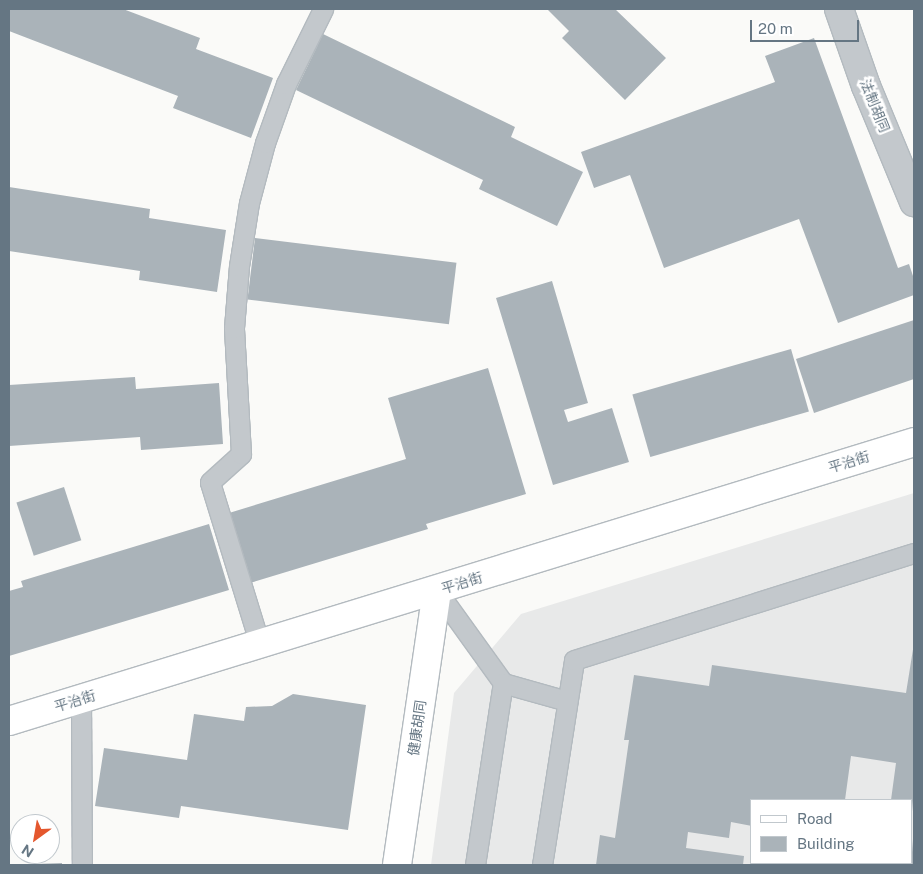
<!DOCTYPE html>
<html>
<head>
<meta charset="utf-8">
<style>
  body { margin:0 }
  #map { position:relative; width:923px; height:874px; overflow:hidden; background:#fafaf8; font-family:"Public Sans","Noto Sans SC",sans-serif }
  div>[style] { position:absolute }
  .built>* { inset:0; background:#e8e9e9 }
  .building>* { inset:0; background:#aab3b9; transform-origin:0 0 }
  .roads { filter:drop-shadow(1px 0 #b3babf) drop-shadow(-1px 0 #b3babf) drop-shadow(0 1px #b3babf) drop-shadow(0 -1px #b3babf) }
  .lane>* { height:19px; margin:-9.5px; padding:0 9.5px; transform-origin:9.5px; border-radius:9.5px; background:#c3c8cc }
  .street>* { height:28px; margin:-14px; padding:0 14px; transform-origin:14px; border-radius:14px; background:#c3c8cc }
  .secondary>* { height:28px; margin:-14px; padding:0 14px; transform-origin:14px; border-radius:14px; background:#fff }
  span { translate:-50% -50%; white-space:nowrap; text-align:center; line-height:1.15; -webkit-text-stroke:5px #fff; paint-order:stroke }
  .street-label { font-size:14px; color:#657683 }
  .frame { position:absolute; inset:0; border:10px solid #657683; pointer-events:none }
  .legend { position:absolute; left:750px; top:799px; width:162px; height:65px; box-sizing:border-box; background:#fff; border:1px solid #c1c8cd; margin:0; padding:6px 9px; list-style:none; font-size:15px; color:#657683 }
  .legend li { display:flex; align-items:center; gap:10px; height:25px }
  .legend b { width:25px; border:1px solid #c1c8cd }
  .north { position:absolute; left:10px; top:814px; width:50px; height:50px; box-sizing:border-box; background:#fff; border:1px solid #c1c8cd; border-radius:50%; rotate:212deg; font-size:14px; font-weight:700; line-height:20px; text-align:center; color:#657683 }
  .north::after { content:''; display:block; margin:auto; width:18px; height:22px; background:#e4572e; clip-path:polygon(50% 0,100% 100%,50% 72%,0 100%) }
  .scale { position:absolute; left:750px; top:20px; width:109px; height:22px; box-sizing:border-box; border:2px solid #657683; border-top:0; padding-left:6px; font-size:15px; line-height:18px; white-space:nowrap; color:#657683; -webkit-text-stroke:4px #fff; paint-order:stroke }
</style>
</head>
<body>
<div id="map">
  <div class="built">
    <i style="clip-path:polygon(evenodd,914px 493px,914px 865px,431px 865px,454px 693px,521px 614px,914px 493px,752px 800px,912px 800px,912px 863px,752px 863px,752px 800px)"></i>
  </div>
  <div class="building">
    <i style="clip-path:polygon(9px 9px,123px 9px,200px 38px,196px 49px,273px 78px,251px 138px,173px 108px,178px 96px,9px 31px)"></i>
    <i style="clip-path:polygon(547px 9px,615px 9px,666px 58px,625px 100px,562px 38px,569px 31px)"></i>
    <i style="clip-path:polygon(323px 34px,515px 127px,511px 137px,583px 172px,557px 226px,479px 189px,483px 180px,296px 90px)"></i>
    <i style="clip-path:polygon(814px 38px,898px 268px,909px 264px,914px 279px,914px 295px,838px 323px,799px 219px,664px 268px,630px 175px,594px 188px,581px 152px,775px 82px,765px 56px)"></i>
    <i style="clip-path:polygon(9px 187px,150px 209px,149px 218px,226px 230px,217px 292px,139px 280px,140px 271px,9px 251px)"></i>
    <i style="left:255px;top:238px;width:203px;height:62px;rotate:7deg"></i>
    <i style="clip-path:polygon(552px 281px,588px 403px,564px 410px,568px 422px,612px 408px,629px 462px,553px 485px,496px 298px)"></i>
    <i style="clip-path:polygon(914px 320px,914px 379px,814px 413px,796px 359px)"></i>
    <i style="left:791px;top:349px;width:65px;height:165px;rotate:74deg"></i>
    <i style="clip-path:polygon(488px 368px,526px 494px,426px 524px,428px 529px,250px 583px,229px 513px,406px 459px,388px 398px)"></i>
    <i style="clip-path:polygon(135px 377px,136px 389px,219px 383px,223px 444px,141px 450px,140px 437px,9px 446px,9px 385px)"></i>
    <i style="left:64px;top:487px;width:56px;height:50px;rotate:72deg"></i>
    <i style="clip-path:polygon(209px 524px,229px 590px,9px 656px,9px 591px,23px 587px,21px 581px)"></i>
    <i style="clip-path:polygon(914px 643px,914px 823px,912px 800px,891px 800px,896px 763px,851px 756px,845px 800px,752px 800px,752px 826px,731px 822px,729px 838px,688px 832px,686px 848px,744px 856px,743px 865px,596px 865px,600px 835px,615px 838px,629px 740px,624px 740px,634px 675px,709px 686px,712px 665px,906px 693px)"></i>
    <i style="clip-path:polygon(293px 694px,366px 705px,348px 830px,181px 806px,179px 818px,95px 806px,104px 748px,187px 760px,194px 714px,244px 721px,246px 707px,272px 706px)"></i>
    <i style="clip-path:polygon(912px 839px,914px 865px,845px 865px,912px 863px)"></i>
    <i style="clip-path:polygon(62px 863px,62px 865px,34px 865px,34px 864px)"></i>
  </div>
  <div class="roads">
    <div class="lane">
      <i style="left:437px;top:591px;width:113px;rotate:54.3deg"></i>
      <i style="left:503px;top:683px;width:66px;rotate:15.7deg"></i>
      <i style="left:260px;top:645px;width:170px;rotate:-107.1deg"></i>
      <i style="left:210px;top:482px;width:42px;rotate:-42.1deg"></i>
      <i style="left:241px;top:454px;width:126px;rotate:-93.2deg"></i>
      <i style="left:234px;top:328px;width:62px;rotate:-85.4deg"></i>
      <i style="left:239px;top:266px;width:64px;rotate:-81deg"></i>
      <i style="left:249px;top:203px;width:62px;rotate:-75.1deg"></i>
      <i style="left:265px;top:143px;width:63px;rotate:-70.4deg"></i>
      <i style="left:286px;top:84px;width:84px;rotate:-63.7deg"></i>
      <i style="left:81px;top:699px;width:166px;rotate:89.7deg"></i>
      <i style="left:475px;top:865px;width:184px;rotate:-81.3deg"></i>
      <i style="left:542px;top:865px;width:207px;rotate:-81.1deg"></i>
      <i style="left:574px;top:660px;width:356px;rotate:-17.5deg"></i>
    </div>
    <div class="street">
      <i style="left:839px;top:9px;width:82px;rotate:70.7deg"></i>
      <i style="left:866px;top:86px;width:126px;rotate:67.5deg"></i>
    </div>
    <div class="secondary">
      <i style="left:9px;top:721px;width:947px;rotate:-17.13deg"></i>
      <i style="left:397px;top:865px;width:277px;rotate:-81.7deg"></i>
    </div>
  </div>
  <div class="street-label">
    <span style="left:875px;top:106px;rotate:68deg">法制胡同</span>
    <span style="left:849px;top:462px;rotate:-17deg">平治街</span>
    <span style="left:462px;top:583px;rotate:-17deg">平治街</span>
    <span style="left:75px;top:701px;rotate:-17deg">平治街</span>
    <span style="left:417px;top:728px;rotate:-82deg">健康胡同</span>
  </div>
  <div class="frame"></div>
  <ul class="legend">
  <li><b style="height:6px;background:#fff"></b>Road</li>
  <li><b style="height:14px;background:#aab3b9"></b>Building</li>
  </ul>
  <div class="north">N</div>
  <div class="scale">20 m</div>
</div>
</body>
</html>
